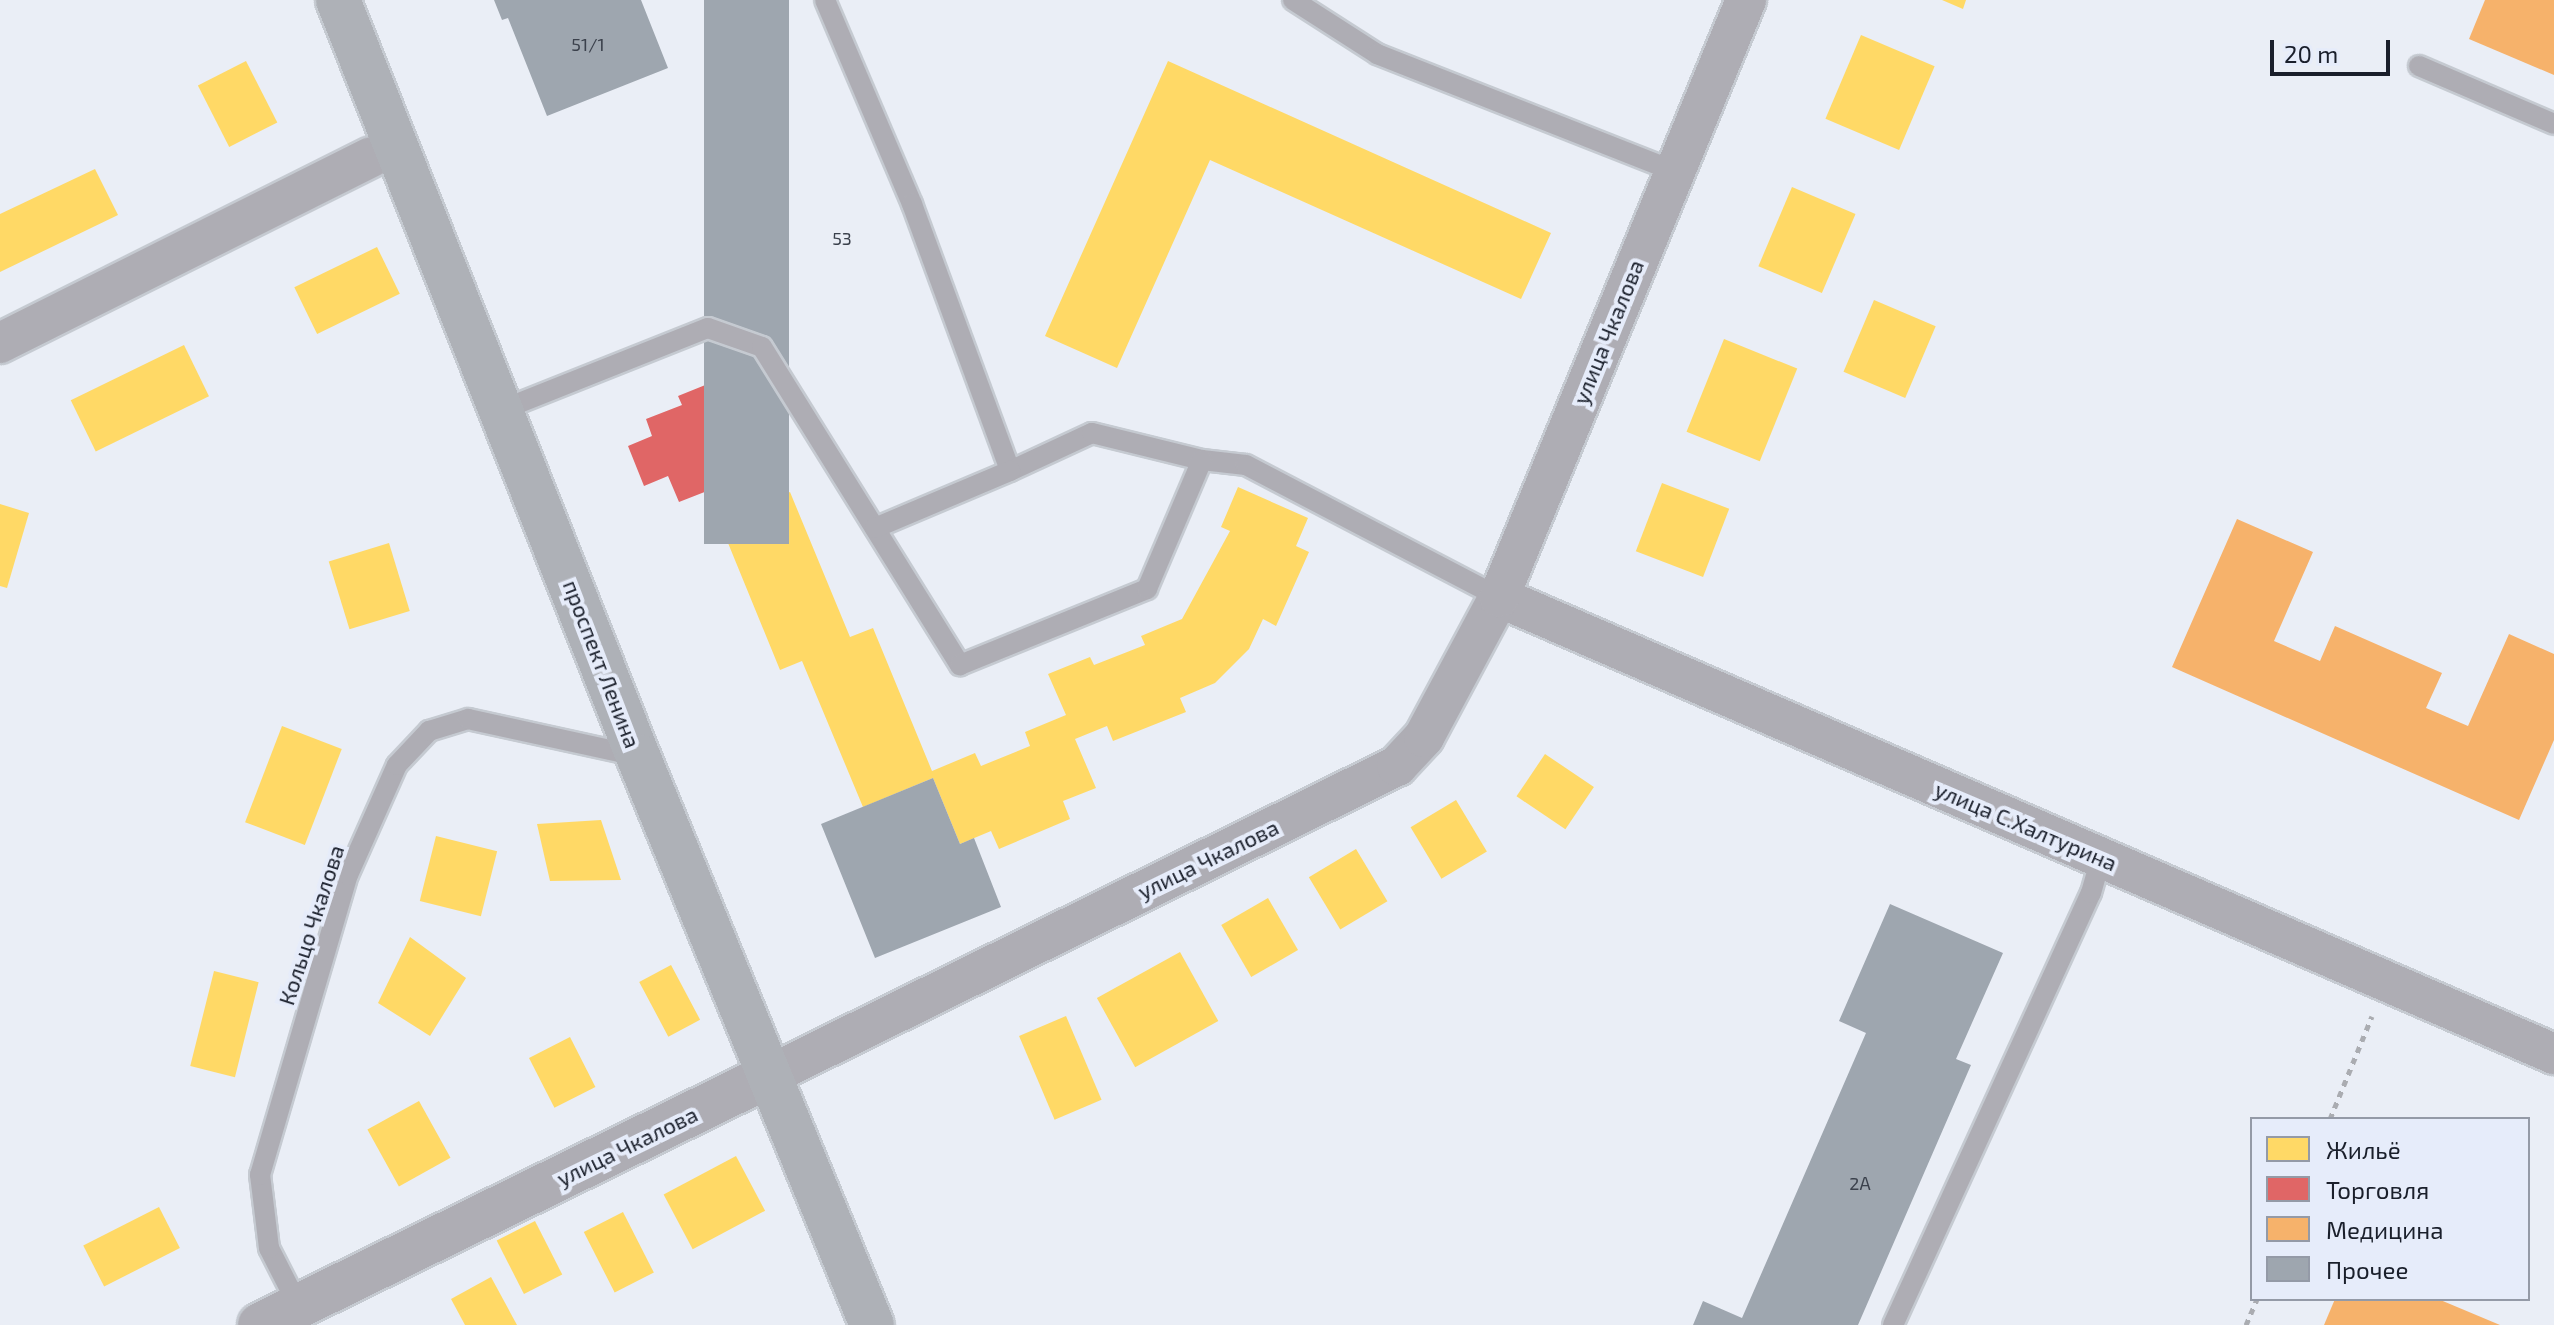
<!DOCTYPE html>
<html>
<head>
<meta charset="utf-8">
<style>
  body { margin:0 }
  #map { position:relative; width:2554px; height:1325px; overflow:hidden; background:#eaeef6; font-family:"Exo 2",sans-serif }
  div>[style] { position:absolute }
  .homes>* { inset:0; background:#ffd966; transform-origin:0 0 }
  .shops>* { inset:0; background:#e06666 }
  .health>* { inset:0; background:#f6b26b }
  .building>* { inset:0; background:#9ea6af; transform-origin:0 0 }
  .path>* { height:5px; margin-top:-2.5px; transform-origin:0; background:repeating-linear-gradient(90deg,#aaacb1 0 6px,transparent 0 12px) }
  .roads { filter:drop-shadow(2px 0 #c5cad1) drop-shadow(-2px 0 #c5cad1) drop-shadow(0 2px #c5cad1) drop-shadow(0 -2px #c5cad1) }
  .service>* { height:20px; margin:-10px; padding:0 10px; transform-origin:10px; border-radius:10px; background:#aeadb4 }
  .minor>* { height:40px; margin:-20px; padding:0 20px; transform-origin:20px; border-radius:20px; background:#aeadb4 }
  .tertiary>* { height:44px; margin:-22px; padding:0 22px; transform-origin:22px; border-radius:22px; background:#aeadb4 }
  .primary>* { height:44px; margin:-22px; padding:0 22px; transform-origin:22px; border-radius:22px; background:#aeb1b7 }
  span { translate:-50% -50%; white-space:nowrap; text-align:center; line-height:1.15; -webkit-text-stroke:8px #e6ecfa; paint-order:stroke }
  .number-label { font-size:18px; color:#3b414c }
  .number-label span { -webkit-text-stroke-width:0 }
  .street-label { font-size:22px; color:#1a1f2b }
  .legend { position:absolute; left:2250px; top:1117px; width:280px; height:184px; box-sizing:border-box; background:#e6ecfa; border:2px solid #949aa7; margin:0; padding:10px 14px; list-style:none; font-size:24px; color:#1a1f2b }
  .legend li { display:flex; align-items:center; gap:16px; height:40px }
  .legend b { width:40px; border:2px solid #949aa7 }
  .scale { position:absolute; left:2270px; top:40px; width:120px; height:36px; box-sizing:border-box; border:4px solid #1a1f2b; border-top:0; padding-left:10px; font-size:24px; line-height:28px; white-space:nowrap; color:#1a1f2b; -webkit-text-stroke:6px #e6ecfa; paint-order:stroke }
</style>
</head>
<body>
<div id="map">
  <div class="homes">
    <i style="clip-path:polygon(1942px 0,1966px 0,1963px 9px)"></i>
    <i style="left:1861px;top:35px;width:80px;height:91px;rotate:23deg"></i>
    <i style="left:246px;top:61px;width:69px;height:54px;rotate:63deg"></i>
    <i style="clip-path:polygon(1168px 61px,1551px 233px,1521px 299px,1210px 160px,1117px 368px,1045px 336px)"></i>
    <i style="clip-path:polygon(95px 169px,118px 215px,0 272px,0 214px)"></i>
    <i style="left:1792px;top:187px;width:69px;height:86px;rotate:23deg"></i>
    <i style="left:377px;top:247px;width:52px;height:92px;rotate:64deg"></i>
    <i style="left:1874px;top:300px;width:67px;height:78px;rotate:23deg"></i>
    <i style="left:1724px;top:339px;width:79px;height:100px;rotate:22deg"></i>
    <i style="left:184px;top:345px;width:57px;height:126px;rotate:64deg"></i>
    <i style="left:1662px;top:483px;width:72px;height:73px;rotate:21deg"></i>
    <i style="clip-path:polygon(1238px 487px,1308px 518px,1296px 546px,1309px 552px,1276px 626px,1263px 619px,1249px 649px,1215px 683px,1180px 698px,1186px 712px,1113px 741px,1107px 726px,1075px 739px,1096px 788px,1063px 801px,1070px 819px,999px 849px,991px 831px,960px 844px,933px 778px,863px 807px,802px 661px,780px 670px,719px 521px,790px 492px,850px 637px,873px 628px,932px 771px,975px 753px,981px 766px,1030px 746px,1025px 732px,1066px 715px,1048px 674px,1090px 657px,1094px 665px,1145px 645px,1141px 636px,1182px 619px,1230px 531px,1221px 527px)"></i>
    <i style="clip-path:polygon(0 504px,29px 513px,7px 588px,0 586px)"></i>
    <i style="left:389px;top:543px;width:71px;height:63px;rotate:73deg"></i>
    <i style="left:282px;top:726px;width:64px;height:103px;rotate:21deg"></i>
    <i style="left:1545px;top:754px;width:59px;height:51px;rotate:34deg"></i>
    <i style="left:1456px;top:800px;width:60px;height:53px;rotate:59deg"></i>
    <i style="clip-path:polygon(601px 820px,621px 880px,550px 881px,537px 824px)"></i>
    <i style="left:436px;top:836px;width:63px;height:67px;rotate:14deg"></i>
    <i style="left:1356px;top:849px;width:61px;height:55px;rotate:59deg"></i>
    <i style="left:1268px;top:898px;width:60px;height:54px;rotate:60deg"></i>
    <i style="clip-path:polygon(410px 937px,466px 978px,430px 1036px,378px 1003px)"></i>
    <i style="left:1180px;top:952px;width:79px;height:95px;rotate:61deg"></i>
    <i style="left:671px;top:965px;width:62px;height:36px;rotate:62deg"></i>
    <i style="left:214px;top:971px;width:46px;height:98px;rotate:14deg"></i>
    <i style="left:1066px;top:1016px;width:91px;height:51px;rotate:67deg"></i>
    <i style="left:570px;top:1037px;width:56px;height:46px;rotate:63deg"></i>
    <i style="left:419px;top:1101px;width:65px;height:59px;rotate:61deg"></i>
    <i style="left:736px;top:1156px;width:62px;height:82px;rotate:62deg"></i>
    <i style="left:159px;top:1207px;width:46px;height:85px;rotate:63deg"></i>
    <i style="left:623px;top:1212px;width:68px;height:44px;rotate:63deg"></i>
    <i style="left:535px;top:1221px;width:60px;height:43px;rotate:63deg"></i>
    <i style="clip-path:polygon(491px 1277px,517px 1325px,465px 1325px,451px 1299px)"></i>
  </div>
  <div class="shops">
    <i style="clip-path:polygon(750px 367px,786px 460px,679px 502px,668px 476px,644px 486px,628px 446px,652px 436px,646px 419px,682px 405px,678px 396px)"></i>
  </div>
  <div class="health">
    <i style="clip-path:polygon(2485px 0,2554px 0,2554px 75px,2469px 39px)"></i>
    <i style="clip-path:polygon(2237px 519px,2313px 552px,2274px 641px,2320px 661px,2335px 626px,2442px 673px,2426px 708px,2468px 726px,2509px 634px,2554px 654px,2554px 740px,2519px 820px,2172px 667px)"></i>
    <i style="clip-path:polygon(2335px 1299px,2438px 1299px,2500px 1325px,2324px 1325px)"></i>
  </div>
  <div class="building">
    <i style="clip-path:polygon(494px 0,641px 0,668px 68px,547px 116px,508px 18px,502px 20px)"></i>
    <i style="left:704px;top:0;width:85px;height:544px"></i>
    <i style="clip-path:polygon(933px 778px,960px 844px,974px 838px,1001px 907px,875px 958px,821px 824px)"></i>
    <i style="clip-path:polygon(1890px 904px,2003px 953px,1956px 1059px,1971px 1065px,1858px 1325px,1693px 1325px,1703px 1301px,1742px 1318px,1866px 1033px,1839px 1021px)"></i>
  </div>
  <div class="path">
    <i style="left:2330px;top:1119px;width:111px;rotate:-67.8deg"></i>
    <i style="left:2246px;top:1325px;width:28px;rotate:-67deg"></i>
  </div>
  <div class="roads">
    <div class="service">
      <i style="left:825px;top:0;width:222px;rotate:66.9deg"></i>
      <i style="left:912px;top:204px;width:284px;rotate:69.8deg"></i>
      <i style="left:1010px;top:471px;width:90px;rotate:-24.9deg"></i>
      <i style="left:1092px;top:433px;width:113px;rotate:13.8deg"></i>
      <i style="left:1202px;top:460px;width:44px;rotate:6.5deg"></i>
      <i style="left:1246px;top:465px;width:285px;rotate:27.6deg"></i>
      <i style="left:1293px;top:0;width:100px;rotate:32.7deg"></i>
      <i style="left:1377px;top:54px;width:319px;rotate:21.5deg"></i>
      <i style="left:2419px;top:66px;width:147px;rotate:23.2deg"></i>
      <i style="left:504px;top:409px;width:219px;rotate:-21.7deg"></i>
      <i style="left:708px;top:328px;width:57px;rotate:19.4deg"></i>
      <i style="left:762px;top:347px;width:375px;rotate:58.1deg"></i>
      <i style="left:960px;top:665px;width:202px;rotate:-22.1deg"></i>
      <i style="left:1147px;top:589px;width:140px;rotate:-66.9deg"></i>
      <i style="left:875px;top:528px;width:147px;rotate:-22.9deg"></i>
      <i style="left:299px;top:1307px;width:66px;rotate:-117deg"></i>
      <i style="left:269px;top:1248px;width:74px;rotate:-97deg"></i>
      <i style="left:260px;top:1175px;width:313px;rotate:-73.7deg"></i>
      <i style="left:348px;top:875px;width:120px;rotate:-66deg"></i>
      <i style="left:397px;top:765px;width:47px;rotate:-46.7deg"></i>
      <i style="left:429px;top:731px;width:41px;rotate:-17.1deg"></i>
      <i style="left:468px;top:719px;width:174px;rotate:12.3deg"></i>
      <i style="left:1893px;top:1325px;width:475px;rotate:-65.4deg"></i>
      <i style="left:2091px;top:893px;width:35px;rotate:-74deg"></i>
    </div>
    <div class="minor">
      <i style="left:0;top:343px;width:415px;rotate:-26.6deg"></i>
      <i style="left:1499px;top:597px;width:1150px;rotate:23.42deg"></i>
      <i style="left:770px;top:1075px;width:699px;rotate:-26.24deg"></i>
      <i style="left:1397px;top:766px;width:40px;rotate:-47deg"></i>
      <i style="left:1424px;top:737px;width:159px;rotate:-61.8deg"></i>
      <i style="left:1499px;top:597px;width:646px;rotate:-67.52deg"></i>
    </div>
    <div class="tertiary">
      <i style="left:260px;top:1325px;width:568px;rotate:-26.11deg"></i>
    </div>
    <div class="primary">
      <i style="left:338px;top:0;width:813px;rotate:68.36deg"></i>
      <i style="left:638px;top:756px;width:615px;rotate:67.65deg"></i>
    </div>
  </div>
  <div class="number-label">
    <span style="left:588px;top:44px">51/1</span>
    <span style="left:842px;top:238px">53</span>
    <span style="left:1860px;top:1183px">2А</span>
  </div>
  <div class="street-label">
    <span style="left:1608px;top:332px;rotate:-68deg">улица Чкалова</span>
    <span style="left:602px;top:664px;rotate:69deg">проспект Ленина</span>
    <span style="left:2026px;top:826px;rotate:23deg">улица С.Халтурина</span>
    <span style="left:1208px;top:859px;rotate:-26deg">улица Чкалова</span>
    <span style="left:311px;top:925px;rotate:-72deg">Кольцо Чкалова</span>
    <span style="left:627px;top:1146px;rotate:-26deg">улица Чкалова</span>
  </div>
  <ul class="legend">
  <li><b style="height:22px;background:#ffd966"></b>Жильё</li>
  <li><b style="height:22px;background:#e06666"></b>Торговля</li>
  <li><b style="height:22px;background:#f6b26b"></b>Медицина</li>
  <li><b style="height:22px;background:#9ea6af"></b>Прочее</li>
  </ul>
  <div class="scale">20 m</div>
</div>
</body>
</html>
